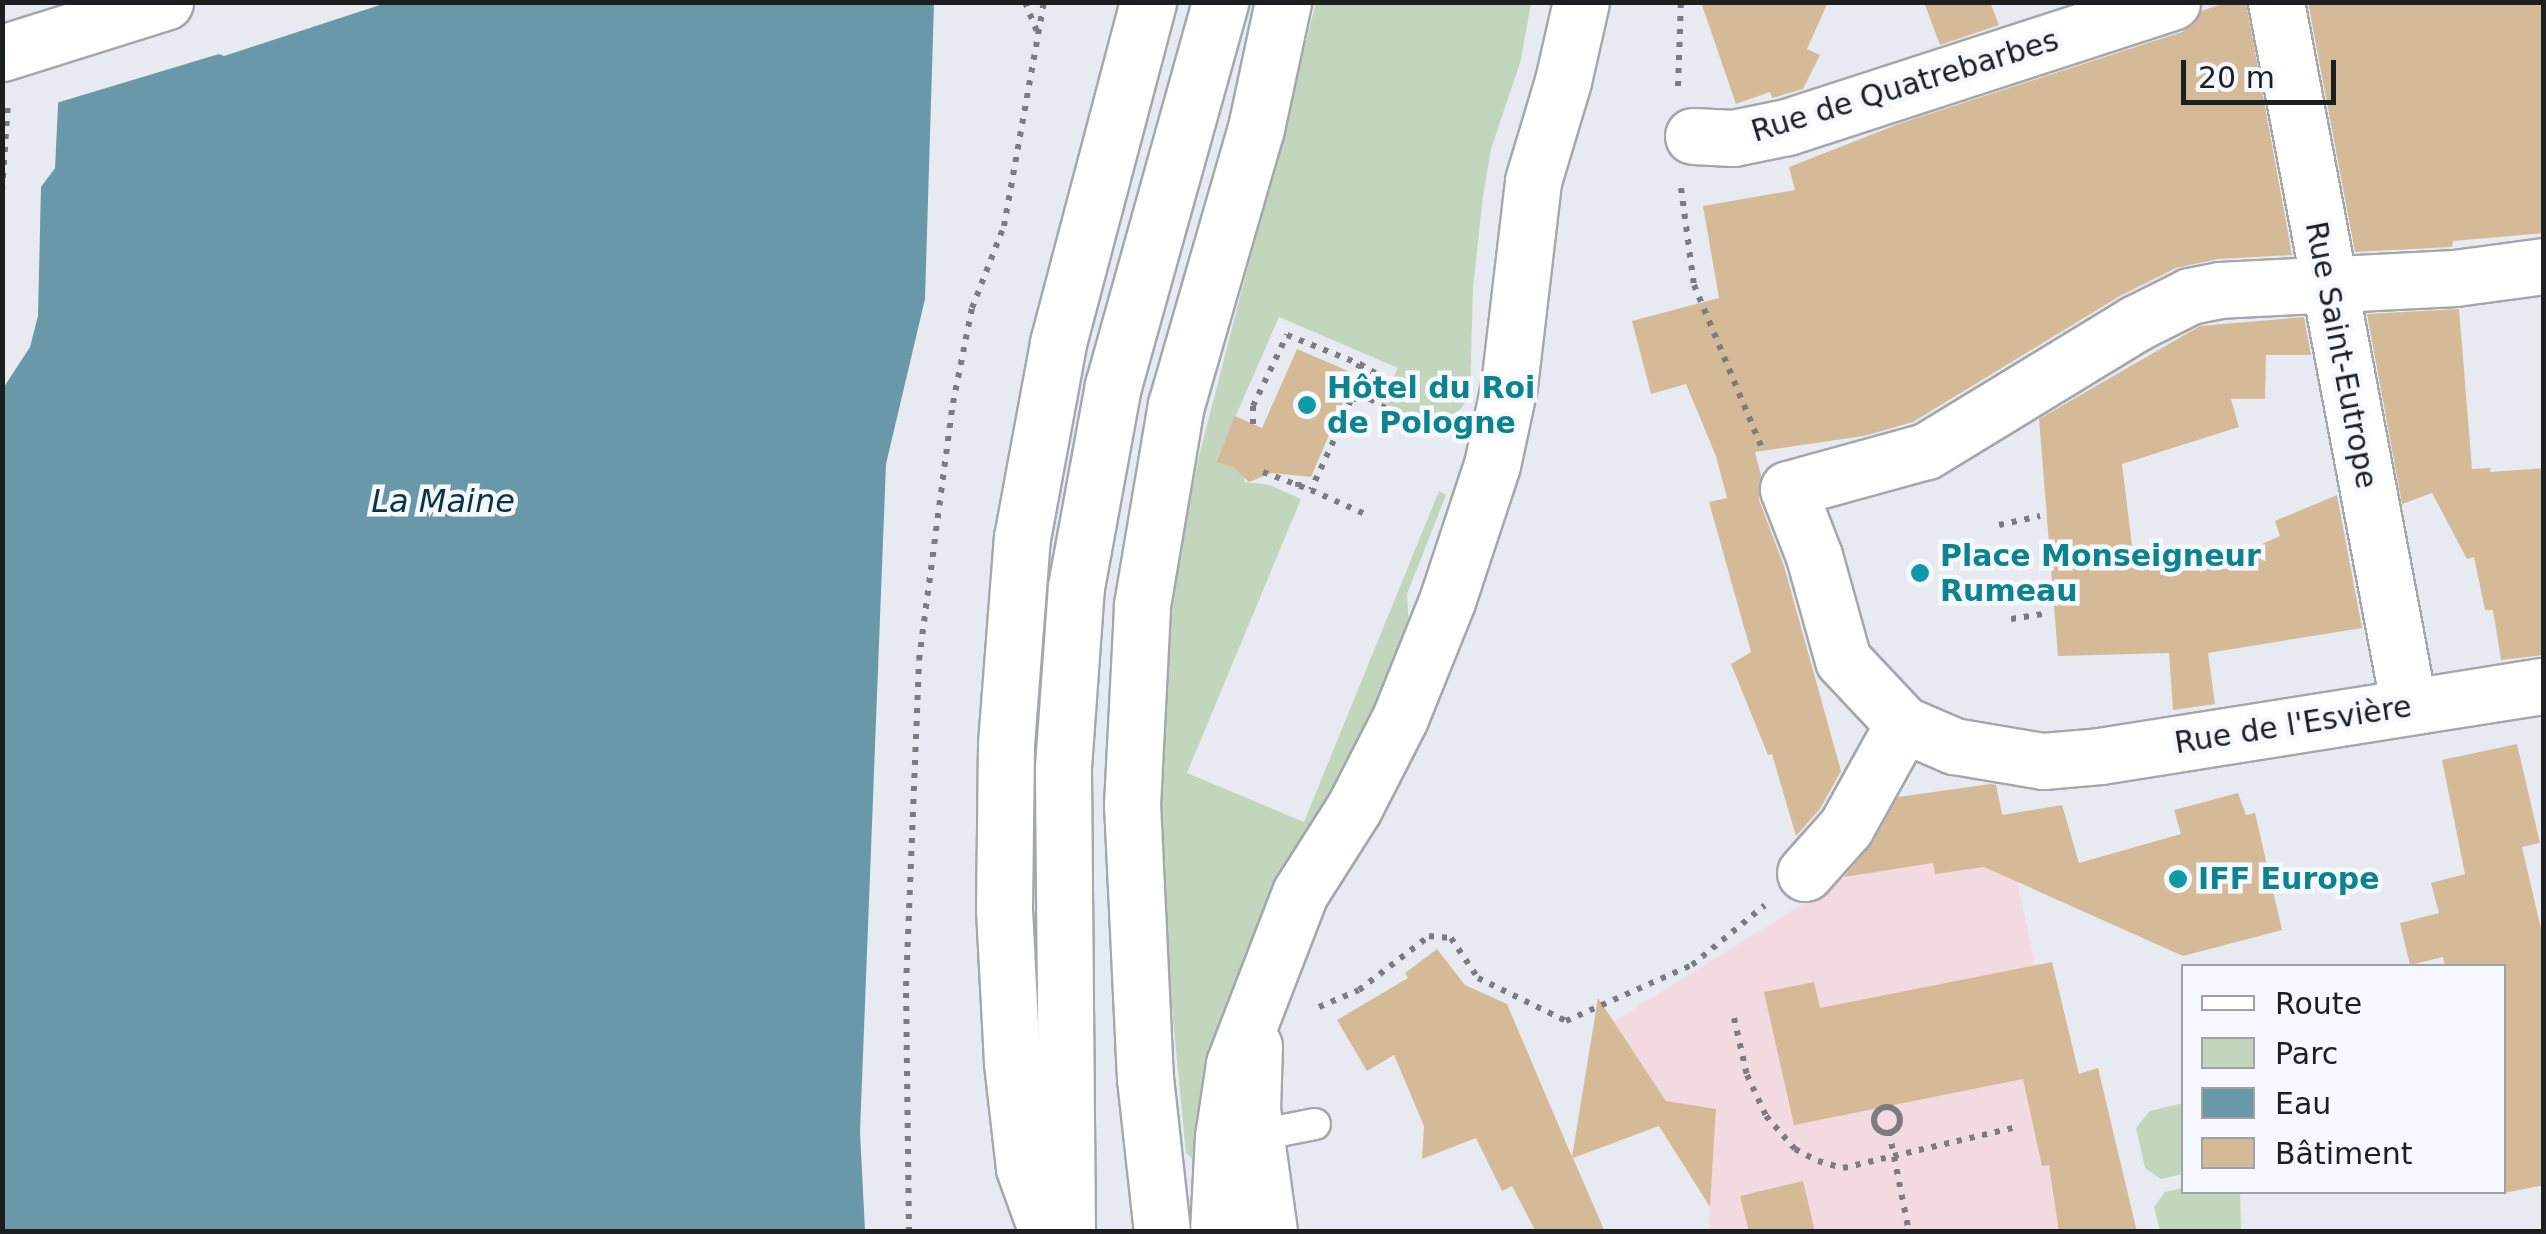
<!DOCTYPE html>
<html>
<head>
<meta charset="utf-8">
<style>
  body { margin:0 }
  #map { position:relative; width:2546px; height:1234px; overflow:hidden; background:#e7ebf1; font-family:"DejaVu Sans",sans-serif }
  div>[style] { position:absolute }
  .commercial>* { inset:0; background:#f3d9e0 }
  .green>* { inset:0; background:#c1d6bd }
  .water>* { inset:0; background:#6998a9 }
  .pier>* { inset:0; background:#e7ebf1 }
  .building>* { inset:0; background:#d5ba97 }
  .path>* { height:6px; margin-top:-3px; transform-origin:0; background:repeating-linear-gradient(90deg,#7a7c80 0 5px,transparent 0 13px) }
  .path>.ring { margin:-3px; padding:0; box-sizing:content-box; background:none; border:6px solid #7a7c80; border-radius:50% }
  .roads { filter:drop-shadow(2px 0 #a4a7ad) drop-shadow(-2px 0 #a4a7ad) drop-shadow(0 2px #a4a7ad) drop-shadow(0 -2px #a4a7ad) }
  .service>* { height:30px; margin:-15px; padding:0 15px; transform-origin:15px; border-radius:15px; background:#fff }
  .minor>* { height:55px; margin:-27.5px; padding:0 27.5px; transform-origin:27.5px; border-radius:27.5px; background:#fff }
  .tertiary>* { height:55px; margin:-27.5px; padding:0 27.5px; transform-origin:27.5px; border-radius:27.5px; background:#fff }
  .trunk>* { height:55px; margin:-27.5px; padding:0 27.5px; transform-origin:27.5px; border-radius:27.5px; background:#fff }
  .bridges { filter:drop-shadow(2px 0 #a4a7ad) drop-shadow(-2px 0 #a4a7ad) drop-shadow(0 2px #a4a7ad) drop-shadow(0 -2px #a4a7ad) }
  .secondary-bridge>* { height:55px; margin:-27.5px; padding:0 27.5px; transform-origin:27.5px; border-radius:27.5px; background:#fff }
  .dots>* { width:28px; height:28px; translate:-50% -50%; box-sizing:border-box; border:5px solid #f5f8ff; border-radius:50% }
  span { translate:-50% -50%; white-space:nowrap; text-align:center; line-height:1.15; -webkit-text-stroke:9px #f5f8ff; paint-order:stroke }
  .street-label { font-size:30px; color:#1d1e20 }
  .culture-label { font-size:30px; color:#0d838f; font-weight:700 }
  .left { translate:0 -50%; text-align:left }
  .water-label { font-size:32px; color:#073542; font-style:italic }
  .frame { position:absolute; inset:0; border:5px solid #1d1e20; pointer-events:none }
  .legend { position:absolute; left:2181px; top:964px; width:325px; height:230px; box-sizing:border-box; background:#f5f8ff; border:2px solid #9fa1a6; margin:0; padding:12px 18px; list-style:none; font-size:30px; color:#1d1e20 }
  .legend li { display:flex; align-items:center; gap:20px; height:50px }
  .legend b { width:50px; border:2px solid #9fa1a6 }
  .scale { position:absolute; left:2181px; top:60px; width:155px; height:45px; box-sizing:border-box; border:5px solid #1d1e20; border-top:0; padding-left:12px; font-size:30px; line-height:35px; white-space:nowrap; color:#1d1e20; -webkit-text-stroke:8px #f5f8ff; paint-order:stroke }
</style>
</head>
<body>
<div id="map">
  <div class="commercial">
    <i style="clip-path:polygon(1996px 783px,2092px 1231px,1709px 1231px,1716px 1109px,1666px 1101px,1613px 1022px,1844px 878px,1883px 799px)"></i>
  </div>
  <div class="green">
    <i style="clip-path:polygon(1316px 3px,1531px 3px,1521px 60px,1491px 149px,1483px 196px,1473px 288px,1470px 394px,1461px 409px,1447px 417px,1422px 421px,1381px 402px,1398px 368px,1279px 317px,1216px 461px,1242px 470px,1245px 482px,1270px 485px,1301px 499px,1187px 773px,1304px 822px,1439px 491px,1446px 495px,1407px 594px,1409px 629px,1399px 657px,1319px 818px,1279px 878px,1239px 971px,1197px 1163px,1186px 1153px,1163px 916px,1160px 780px,1171px 601px,1198px 460px)"></i>
    <i style="clip-path:polygon(2183px 1103px,2183px 1174px,2161px 1179px,2145px 1168px,2136px 1128px,2150px 1111px)"></i>
    <i style="clip-path:polygon(2183px 1188px,2184px 1192px,2240px 1192px,2241px 1228px,2238px 1232px,2160px 1231px,2154px 1207px,2165px 1192px)"></i>
  </div>
  <div class="water">
    <i style="clip-path:polygon(63px 3px,264px 42px,278px 37px,279px 3px,934px 3px,925px 299px,886px 464px,860px 1132px,865px 1231px,3px 1231px,2px 390px,30px 347px,38px 316px,41px 187px,55px 168px)"></i>
  </div>
  <div class="pier">
    <i style="clip-path:polygon(58px 2px,264px 2px,265px 37px,273px 35px,274px 2px,386px 3px,224px 56px,219px 54px,53px 104px)"></i>
  </div>
  <div class="building">
    <i style="clip-path:polygon(1701px 2px,1828px 2px,1807px 49px,1820px 55px,1803px 89px,1772px 98px,1770px 92px,1736px 104px)"></i>
    <i style="clip-path:polygon(1924px 2px,1990px 2px,1999px 25px,1940px 45px)"></i>
    <i style="clip-path:polygon(2228px 2px,2246px 2px,2292px 255px,2218px 259px,2176px 268px,2120px 296px,1913px 422px,1864px 436px,1755px 452px,1761px 475px,1759px 500px,1784px 566px,1841px 771px,1820px 809px,1796px 836px,1772px 754px,1768px 755px,1731px 664px,1751px 652px,1709px 502px,1727px 498px,1716px 456px,1686px 384px,1651px 394px,1632px 321px,1719px 298px,1703px 206px,1795px 190px,1789px 167px,1901px 123px,2182px 32px,2194px 24px,2201px 11px)"></i>
    <i style="clip-path:polygon(2308px 2px,2544px 2px,2544px 233px,2453px 241px,2452px 247px,2355px 252px)"></i>
    <i style="clip-path:polygon(2459px 309px,2472px 469px,2491px 468px,2490px 472px,2544px 468px,2544px 655px,2501px 660px,2493px 610px,2485px 610px,2474px 557px,2467px 559px,2432px 493px,2402px 504px,2367px 314px)"></i>
    <i style="clip-path:polygon(2304px 317px,2311px 355px,2266px 355px,2265px 399px,2231px 399px,2239px 427px,2122px 464px,2134px 562px,2193px 556px,2200px 572px,2280px 536px,2275px 521px,2337px 495px,2362px 628px,2208px 653px,2215px 704px,2173px 710px,2169px 653px,2058px 656px,2039px 419px,2200px 326px)"></i>
    <i style="clip-path:polygon(1297px 349px,1355px 374px,1311px 477px,1272px 473px,1249px 482px,1233px 467px,1216px 462px,1235px 416px,1262px 428px)"></i>
    <i style="clip-path:polygon(2517px 744px,2540px 843px,2522px 847px,2544px 942px,2544px 1185px,2504px 1193px,2504px 966px,2445px 966px,2443px 957px,2410px 965px,2400px 923px,2439px 913px,2431px 883px,2465px 874px,2442px 760px)"></i>
    <i style="clip-path:polygon(1991px 784px,1996px 785px,2002px 815px,2062px 805px,2079px 863px,2181px 834px,2174px 810px,2238px 793px,2246px 815px,2255px 813px,2282px 930px,2183px 956px,1984px 867px,1935px 874px,1933px 863px,1844px 877px,1873px 842px,1898px 797px)"></i>
    <i style="clip-path:polygon(1437px 949px,1465px 985px,1507px 1004px,1572px 1157px,1598px 998px,1666px 1101px,1716px 1109px,1710px 1207px,1659px 1126px,1573px 1158px,1605px 1232px,1536px 1232px,1512px 1186px,1502px 1191px,1476px 1138px,1422px 1159px,1424px 1126px,1394px 1055px,1367px 1071px,1337px 1020px,1408px 978px,1405px 973px)"></i>
    <i style="clip-path:polygon(2052px 962px,2079px 1074px,2098px 1068px,2137px 1232px,2059px 1232px,2049px 1165px,2042px 1166px,2023px 1079px,1794px 1125px,1764px 992px,1814px 982px,1820px 1008px)"></i>
    <i style="clip-path:polygon(1803px 1181px,1815px 1232px,1749px 1232px,1740px 1196px)"></i>
  </div>
  <div class="path">
    <i style="left:1025px;top:2px;width:31px;rotate:68deg"></i>
    <i style="left:1678px;top:86px;width:84px;rotate:-88deg"></i>
    <i style="left:1681px;top:188px;width:98px;rotate:82.4deg"></i>
    <i style="left:1694px;top:285px;width:174px;rotate:67.4deg"></i>
    <i style="left:2px;top:191px;width:87px;rotate:-86.1deg"></i>
    <i style="left:1360px;top:364px;width:23px;rotate:31deg"></i>
    <i style="left:1380px;top:376px;width:26px;rotate:103deg"></i>
    <i style="left:1351px;top:399px;width:17px;rotate:-87deg"></i>
    <i style="left:1253px;top:424px;width:18px;rotate:-90deg"></i>
    <i style="left:1253px;top:406px;width:79px;rotate:-64.4deg"></i>
    <i style="left:1287px;top:335px;width:79px;rotate:21.7deg"></i>
    <i style="left:1360px;top:364px;width:11px;rotate:117deg"></i>
    <i style="left:1333px;top:427px;width:6px;rotate:18deg"></i>
    <i style="left:1339px;top:429px;width:32px;rotate:-68deg"></i>
    <i style="left:1351px;top:399px;width:19px"></i>
    <i style="left:1370px;top:399px;width:20px;rotate:30deg"></i>
    <i style="left:1339px;top:429px;width:67px;rotate:114.7deg"></i>
    <i style="left:1311px;top:490px;width:59px;rotate:24deg"></i>
    <i style="left:1263px;top:472px;width:51px;rotate:20.6deg"></i>
    <i style="left:1298px;top:487px;width:11px;rotate:-85deg"></i>
    <i style="left:1999px;top:525px;width:42px;rotate:-12.4deg"></i>
    <i style="left:2011px;top:619px;width:37px;rotate:-9deg"></i>
    <i style="left:1319px;top:1007px;width:43px;rotate:-23deg"></i>
    <i style="left:1359px;top:990px;width:88px;rotate:-37.6deg"></i>
    <i style="left:1429px;top:936px;width:22px;rotate:5deg"></i>
    <i style="left:1451px;top:938px;width:48px;rotate:56deg"></i>
    <i style="left:1478px;top:978px;width:98px;rotate:26deg"></i>
    <i style="left:1566px;top:1021px;width:138px;rotate:-24deg"></i>
    <i style="left:1692px;top:965px;width:94px;rotate:-39.4deg"></i>
    <i style="left:1734px;top:1018px;width:58px;rotate:77.2deg"></i>
    <i style="left:1747px;top:1075px;width:45px;rotate:65.1deg"></i>
    <i style="left:1766px;top:1116px;width:44px;rotate:48.7deg"></i>
    <i style="left:1795px;top:1149px;width:26px;rotate:28deg"></i>
    <i style="left:1818px;top:1161px;width:26px;rotate:16deg"></i>
    <i style="left:1843px;top:1168px;width:179px;rotate:-13.3deg"></i>
    <i class="ring" style="left:1874px;top:1107px;width:20px;height:20px"></i>
    <i style="left:1889px;top:1131px;width:103px;rotate:78.8deg"></i>
    <i style="left:909px;top:1232px;width:246px;rotate:-90.7deg"></i>
    <i style="left:906px;top:986px;width:326px;rotate:-87.7deg"></i>
    <i style="left:919px;top:660px;width:259px;rotate:-82.5deg"></i>
    <i style="left:953px;top:403px;width:97px;rotate:-78.7deg"></i>
    <i style="left:972px;top:308px;width:88px;rotate:-68.7deg"></i>
    <i style="left:1004px;top:226px;width:228px;rotate:-79.9deg"></i>
  </div>
  <div class="roads">
    <div class="service">
      <i style="left:1254px;top:1136px;width:62px;rotate:-11.1deg"></i>
    </div>
    <div class="minor">
      <i style="left:2276px;top:2px;width:717px;rotate:79.32deg"></i>
      <i style="left:1693px;top:136px;width:40px;rotate:2.9deg"></i>
      <i style="left:1733px;top:138px;width:55px;rotate:-11.5deg"></i>
      <i style="left:1787px;top:127px;width:405px;rotate:-18deg"></i>
      <i style="left:2544px;top:266px;width:90px;rotate:172.3deg"></i>
      <i style="left:2455px;top:278px;width:235px;rotate:177.1deg"></i>
      <i style="left:2220px;top:290px;width:31px;rotate:169deg"></i>
      <i style="left:2190px;top:296px;width:60px;rotate:153.4deg"></i>
      <i style="left:2136px;top:323px;width:246px;rotate:148.6deg"></i>
      <i style="left:1926px;top:451px;width:143px;rotate:164.6deg"></i>
      <i style="left:1788px;top:489px;width:72px;rotate:68.8deg"></i>
      <i style="left:1814px;top:556px;width:108px;rotate:74.4deg"></i>
      <i style="left:1843px;top:660px;width:88px;rotate:46.8deg"></i>
      <i style="left:1903px;top:724px;width:56px;rotate:23.3deg"></i>
      <i style="left:1954px;top:746px;width:90px;rotate:9.6deg"></i>
      <i style="left:2043px;top:761px;width:57px;rotate:-5deg"></i>
      <i style="left:2100px;top:756px;width:449px;rotate:-9deg"></i>
      <i style="left:1805px;top:873px;width:62px;rotate:-48.3deg"></i>
      <i style="left:1846px;top:827px;width:118px;rotate:-61deg"></i>
    </div>
    <div class="tertiary">
      <i style="left:1254px;top:1046px;width:63px;rotate:91.8deg"></i>
      <i style="left:1252px;top:1109px;width:124px;rotate:82.1deg"></i>
    </div>
    <div class="trunk">
      <i style="left:1047px;top:1232px;width:68px;rotate:-109.8deg"></i>
      <i style="left:1024px;top:1168px;width:107px;rotate:-96.5deg"></i>
      <i style="left:1012px;top:1062px;width:153px;rotate:-93deg"></i>
      <i style="left:1004px;top:909px;width:165px;rotate:-89.3deg"></i>
      <i style="left:1006px;top:744px;width:207px;rotate:-85.6deg"></i>
      <i style="left:1022px;top:538px;width:198px;rotate:-79.5deg"></i>
      <i style="left:1058px;top:343px;width:353px;rotate:-75.2deg"></i>
      <i style="left:1067px;top:1232px;width:465px;rotate:-90.5deg"></i>
      <i style="left:1063px;top:767px;width:180px;rotate:-85.9deg"></i>
      <i style="left:1076px;top:587px;width:204px;rotate:-79.6deg"></i>
      <i style="left:1113px;top:386px;width:399px;rotate:-74.4deg"></i>
      <i style="left:1162px;top:1232px;width:154px;rotate:-96.3deg"></i>
      <i style="left:1145px;top:1079px;width:274px;rotate:-92.7deg"></i>
      <i style="left:1132px;top:805px;width:200px;rotate:-87.1deg"></i>
      <i style="left:1142px;top:605px;width:203px;rotate:-80.4deg"></i>
      <i style="left:1176px;top:405px;width:288px;rotate:-73.9deg"></i>
      <i style="left:1256px;top:128px;width:129px;rotate:-77.9deg"></i>
      <i style="left:1218px;top:1232px;width:95px;rotate:-87deg"></i>
      <i style="left:1223px;top:1137px;width:74px;rotate:-81.4deg"></i>
      <i style="left:1234px;top:1064px;width:183px;rotate:-68.9deg"></i>
      <i style="left:1300px;top:893px;width:101px;rotate:-57.6deg"></i>
      <i style="left:1354px;top:808px;width:101px;rotate:-62.9deg"></i>
      <i style="left:1400px;top:718px;width:126px;rotate:-68.1deg"></i>
      <i style="left:1447px;top:601px;width:143px;rotate:-71.7deg"></i>
      <i style="left:1492px;top:465px;width:81px;rotate:-77.9deg"></i>
      <i style="left:1509px;top:386px;width:206px;rotate:-83.3deg"></i>
      <i style="left:1533px;top:181px;width:104px;rotate:-73.3deg"></i>
      <i style="left:1563px;top:81px;width:81px;rotate:-77.2deg"></i>
    </div>
  </div>
  <div class="bridges">
    <div class="secondary-bridge">
      <i style="left:2px;top:53px;width:171px;rotate:-17.4deg"></i>
    </div>
  </div>
  <div class="dots">
    <i style="left:1307px;top:405px;background:#0f9aa8"></i>
    <i style="left:1920px;top:573px;background:#0f9aa8"></i>
    <i style="left:2178px;top:879px;background:#0f9aa8"></i>
  </div>
  <div class="street-label">
    <span style="left:1905px;top:86px;rotate:-17deg">Rue de Quatrebarbes</span>
    <span style="left:2341px;top:355px;rotate:79deg">Rue Saint-Eutrope</span>
    <span style="left:2293px;top:725px;rotate:-9deg">Rue de l'Esvière</span>
  </div>
  <div class="culture-label">
    <span class="left" style="left:1327px;top:405px">Hôtel du Roi<br>de Pologne</span>
    <span class="left" style="left:1940px;top:573px">Place Monseigneur<br>Rumeau</span>
    <span class="left" style="left:2198px;top:879px">IFF Europe</span>
  </div>
  <div class="water-label">
    <span style="left:443px;top:501px">La Maine</span>
  </div>
  <div class="frame"></div>
  <ul class="legend">
  <li><b style="height:12px;background:#fff"></b>Route</li>
  <li><b style="height:28px;background:#c1d6bd"></b>Parc</li>
  <li><b style="height:28px;background:#6998a9"></b>Eau</li>
  <li><b style="height:28px;background:#d5ba97"></b>Bâtiment</li>
  </ul>
  <div class="scale">20 m</div>
</div>
</body>
</html>
